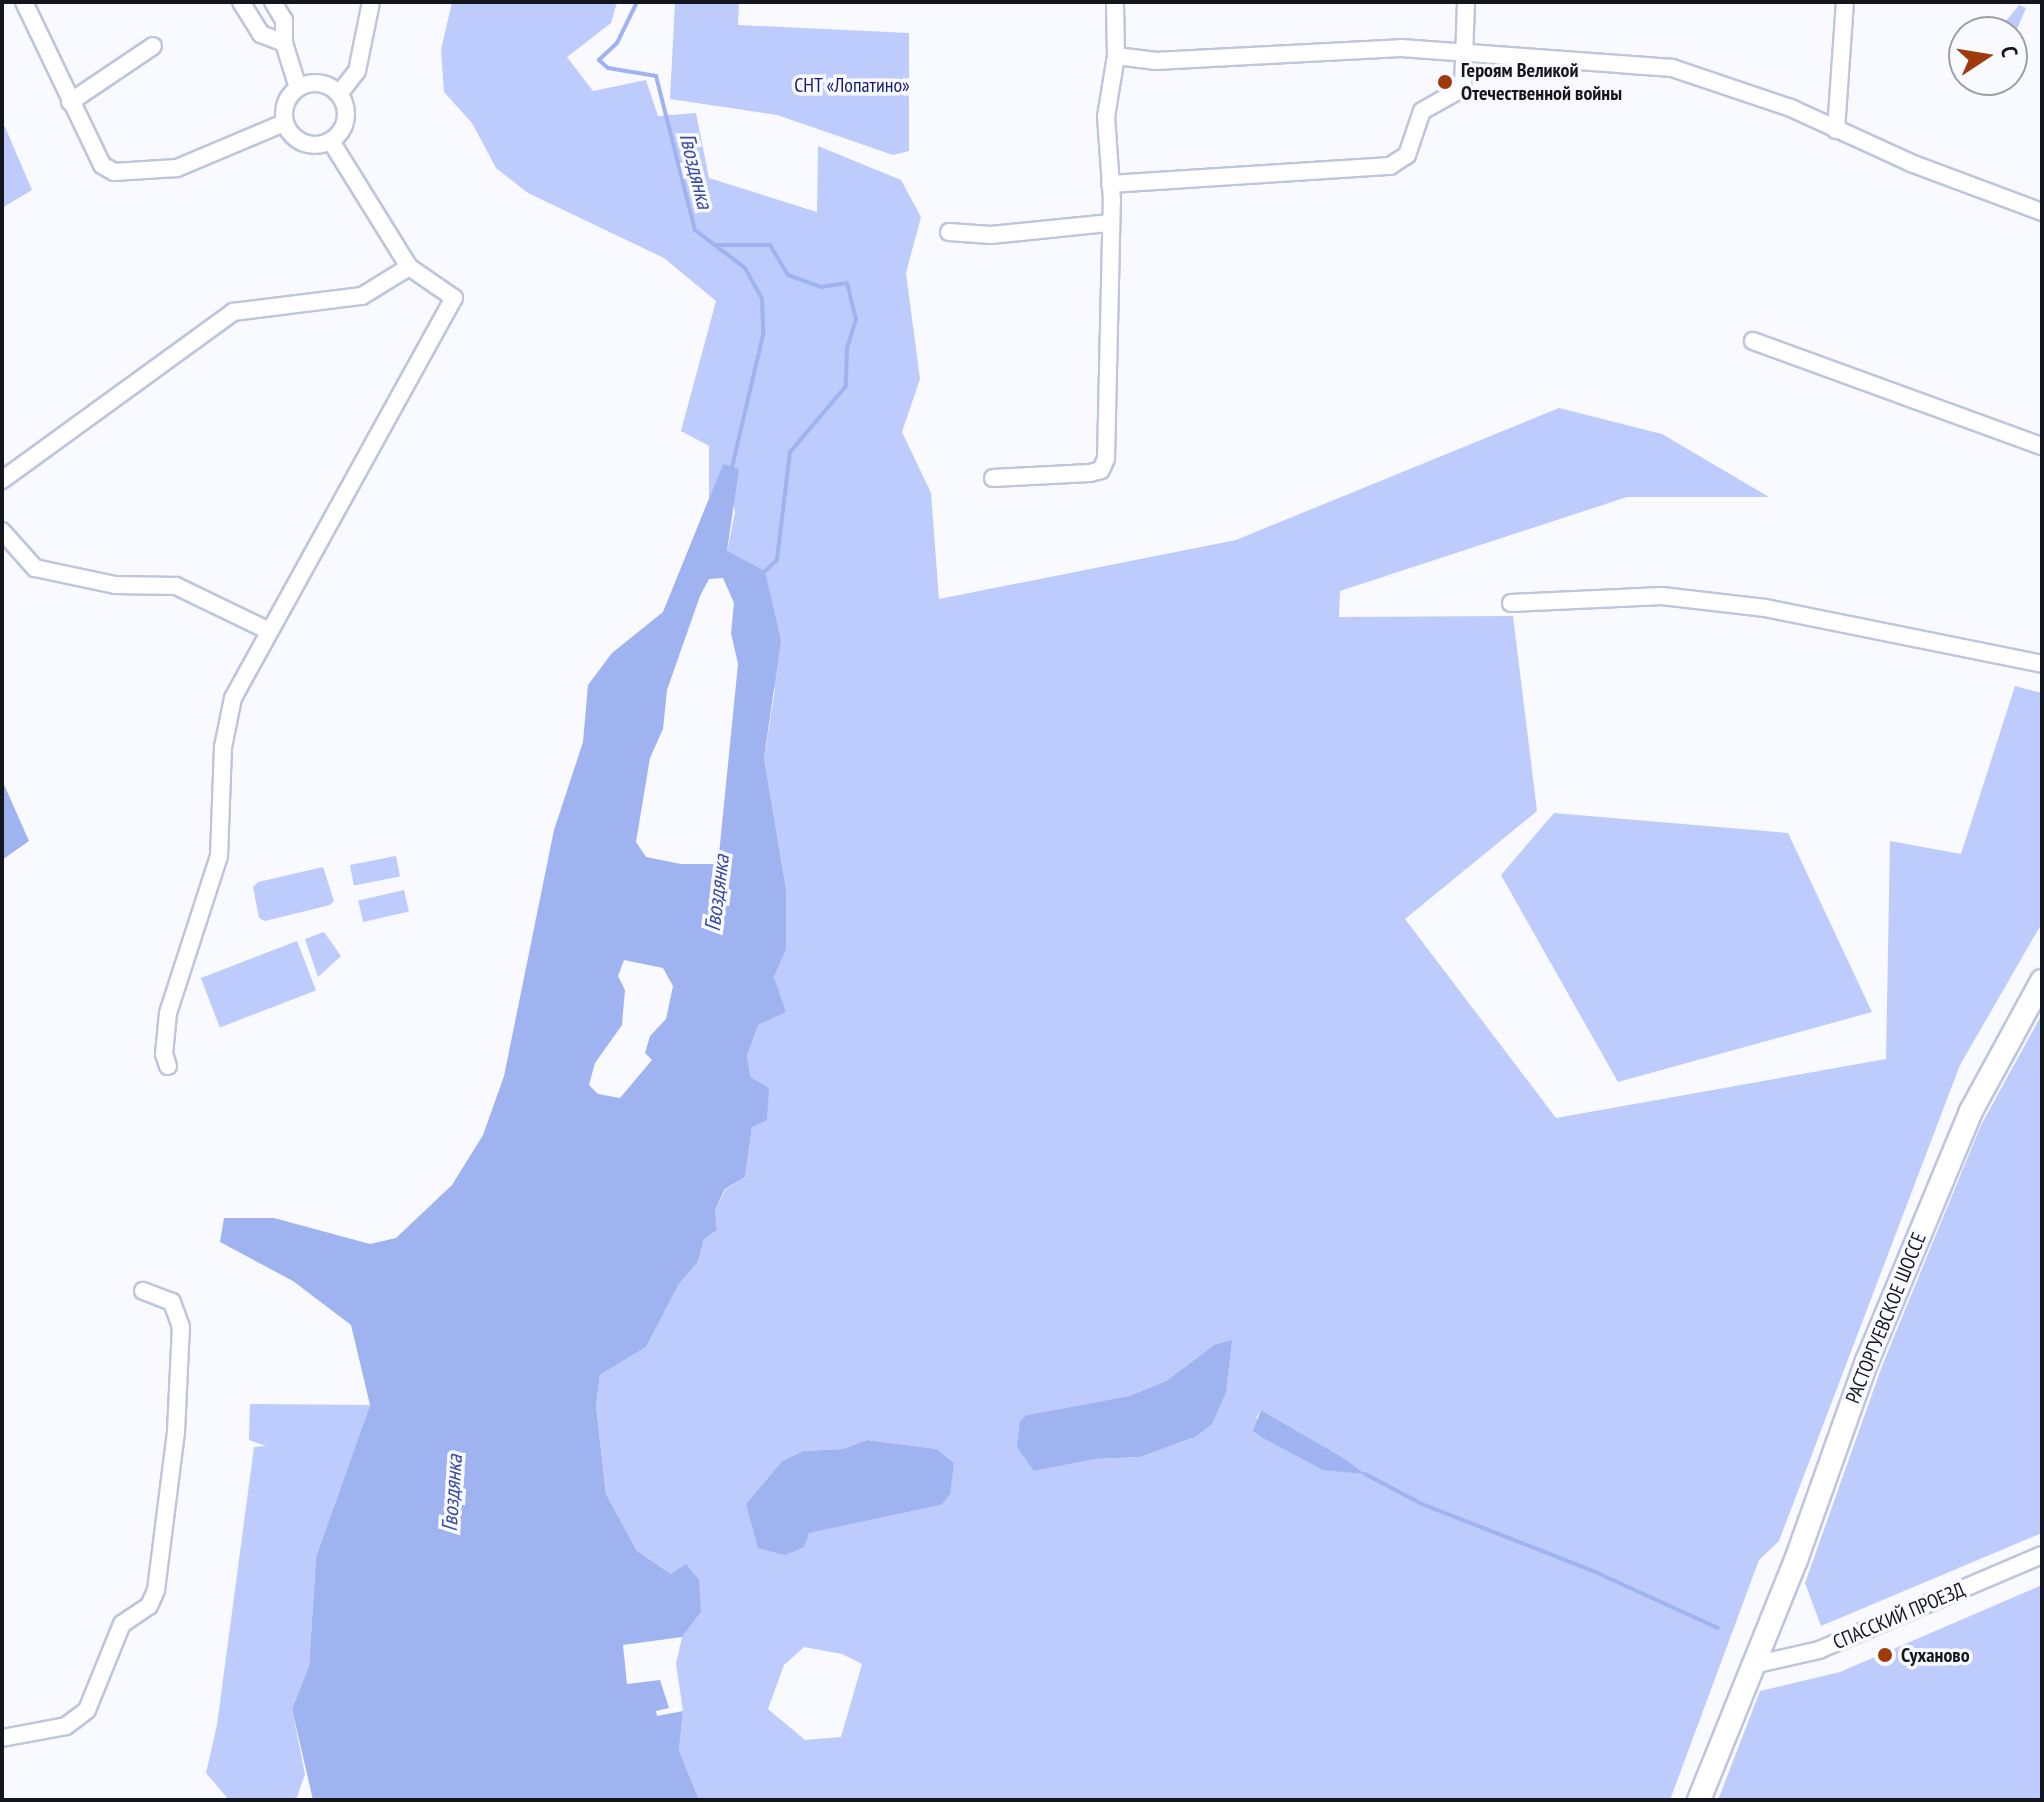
<!DOCTYPE html>
<html>
<head>
<meta charset="utf-8">
<style>
  body { margin:0 }
  #map { position:relative; width:2044px; height:1802px; overflow:hidden; background:#f9faff; font-family:"PT Sans Narrow",sans-serif }
  div>[style] { position:absolute }
  .green>* { inset:0; background:#bdccfd; transform-origin:0 0 }
  .water>* { inset:0; background:#a0b3f1 }
  .pier>* { inset:0; background:#f9faff }
  .stream>* { height:4px; margin:-2px; padding:0 2px; transform-origin:2px; border-radius:2px; background:#a0b3f1 }
  .roads { filter:drop-shadow(2px 0 #bec5dc) drop-shadow(-2px 0 #bec5dc) drop-shadow(0 2px #bec5dc) drop-shadow(0 -2px #bec5dc) }
  .minor>* { height:16px; margin:-8px; padding:0 8px; transform-origin:8px; border-radius:8px; background:#fff }
  .minor>.ring { margin:-8px; padding:0; box-sizing:content-box; background:none; border:16px solid #fff; border-radius:50% }
  .major>* { height:22px; margin:-11px; padding:0 11px; transform-origin:11px; border-radius:11px; background:#fff }
  .dots>* { width:22px; height:22px; translate:-50% -50%; box-sizing:border-box; border:4px solid #f9faff; border-radius:50% }
  span { translate:-50% -50%; white-space:nowrap; text-align:center; line-height:1.15; -webkit-text-stroke:7px #f9faff; paint-order:stroke }
  .poi-label { font-size:20px; color:#14161e; font-weight:700 }
  .left { translate:0 -50%; text-align:left }
  .park-label { font-size:20px; color:#151a70 }
  .street-label { font-size:20px; color:#14161e }
  .water-label { font-size:22px; color:#384aa2; font-style:italic }
  .frame { position:absolute; inset:0; border:4px solid #14161e; pointer-events:none }
  .north { position:absolute; left:1948px; top:16px; width:80px; height:80px; box-sizing:border-box; background:#f9faff; border:2px solid #9d9fa5; border-radius:50%; rotate:78deg; font-size:22px; font-weight:700; line-height:32px; text-align:center; color:#14161e }
  .north::after { content:''; display:block; margin:auto; width:28px; height:36px; background:#9f3a0c; clip-path:polygon(50% 0,100% 100%,50% 72%,0 100%) }
</style>
</head>
<body>
<div id="map">
  <div class="green">
    <i style="clip-path:polygon(evenodd,452px 2px,617px 2px,611px 23px,567px 57px,593px 91px,646px 80px,658px 116px,696px 113px,709px 178px,817px 212px,818px 146px,901px 180px,921px 217px,906px 273px,920px 379px,902px 432px,931px 493px,939px 599px,1236px 540px,1559px 408px,1662px 434px,1769px 497px,1627px 497px,1340px 591px,1339px 617px,1513px 616px,1537px 811px,1405px 919px,1556px 1118px,1886px 1059px,1890px 841px,1961px 854px,2015px 686px,2042px 693px,2042px 923px,1960px 1065px,1779px 1541px,1759px 1560px,1670px 1800px,699px 1800px,679px 1750px,683px 1711px,676px 1664px,682px 1637px,701px 1612px,671px 1574px,637px 1551px,606px 1494px,596px 1405px,600px 1375px,646px 1347px,679px 1284px,698px 1262px,704px 1239px,717px 1230px,715px 1210px,726px 1189px,745px 1177px,752px 1126px,747px 1056px,757px 1025px,785px 1012px,774px 977px,786px 950px,786px 889px,764px 758px,775px 689px,727px 552px,735px 512px,723px 464px,709px 499px,709px 446px,681px 431px,716px 301px,664px 258px,528px 193px,496px 168px,472px 123px,444px 92px,441px 50px,452px 2px,1214px 1345px,1195px 1437px,1140px 1457px,1096px 1459px,1034px 1471px,1027px 1415px,1129px 1396px,1166px 1381px,1214px 1345px,452px 2px,1261px 1410px,1342px 1457px,1363px 1474px,1256px 1418px,1261px 1410px,452px 2px,867px 1440px,937px 1449px,954px 1463px,941px 1505px,808px 1533px,746px 1504px,782px 1461px,803px 1451px,842px 1449px,867px 1440px,452px 2px,804px 1647px,842px 1654px,862px 1664px,841px 1737px,805px 1740px,768px 1709px,784px 1665px,804px 1647px)"></i>
    <i style="clip-path:polygon(675px 2px,739px 2px,738px 25px,909px 33px,909px 151px,893px 155px,777px 115px,670px 99px)"></i>
    <i style="clip-path:polygon(2019px 5px,2026px 8px,2012px 41px,2012px 32px,1997px 32px)"></i>
    <i style="clip-path:polygon(2px 120px,32px 190px,2px 208px)"></i>
    <i style="clip-path:polygon(1554px 813px,1788px 833px,1872px 1012px,1618px 1082px,1501px 875px)"></i>
    <i style="left:396px;top:856px;width:21px;height:47px;rotate:79deg"></i>
    <i style="clip-path:polygon(323px 867px,334px 901px,330px 905px,265px 921px,259px 918px,253px 887px,258px 882px)"></i>
    <i style="left:404px;top:890px;width:22px;height:47px;rotate:77deg"></i>
    <i style="clip-path:polygon(324px 932px,341px 956px,318px 977px,305px 939px)"></i>
    <i style="left:297px;top:941px;width:53px;height:103px;rotate:69deg"></i>
    <i style="clip-path:polygon(2042px 1014px,2042px 1533px,1821px 1626px,1805px 1583px,1882px 1366px,1981px 1125px)"></i>
    <i style="clip-path:polygon(250px 1404px,370px 1405px,316px 1557px,309px 1666px,292px 1709px,305px 1774px,296px 1800px,229px 1800px,206px 1773px,217px 1725px,254px 1447px,266px 1446px,249px 1440px)"></i>
    <i style="clip-path:polygon(2042px 1585px,2042px 1800px,1718px 1800px,1760px 1691px,1840px 1672px)"></i>
  </div>
  <div class="water">
    <i style="clip-path:polygon(evenodd,723px 464px,739px 469px,727px 551px,765px 571px,781px 641px,764px 758px,786px 889px,786px 950px,774px 977px,786px 1012px,758px 1025px,747px 1056px,750px 1077px,769px 1088px,767px 1120px,752px 1127px,745px 1177px,725px 1189px,715px 1210px,717px 1230px,704px 1239px,698px 1262px,679px 1284px,646px 1347px,600px 1375px,596px 1405px,606px 1494px,637px 1551px,671px 1574px,686px 1564px,699px 1580px,701px 1612px,682px 1637px,676px 1664px,683px 1711px,679px 1750px,699px 1800px,313px 1800px,292px 1709px,309px 1666px,316px 1557px,370px 1405px,351px 1325px,293px 1281px,220px 1242px,224px 1218px,274px 1218px,370px 1244px,396px 1238px,452px 1185px,483px 1135px,504px 1076px,554px 830px,583px 742px,588px 685px,612px 653px,663px 612px,723px 464px,723px 578px,734px 603px,731px 633px,738px 664px,718px 864px,681px 864px,646px 857px,636px 842px,650px 758px,663px 729px,667px 690px,700px 596px,709px 579px,723px 578px,723px 464px,624px 960px,663px 968px,673px 986px,666px 1019px,650px 1036px,645px 1053px,652px 1060px,620px 1098px,598px 1094px,589px 1085px,595px 1063px,622px 1025px,625px 990px,618px 976px,624px 960px)"></i>
    <i style="clip-path:polygon(2px 780px,29px 841px,2px 860px)"></i>
    <i style="clip-path:polygon(1232px 1340px,1226px 1392px,1212px 1424px,1195px 1437px,1140px 1457px,1096px 1459px,1034px 1471px,1017px 1447px,1020px 1421px,1027px 1415px,1129px 1396px,1166px 1381px,1214px 1345px)"></i>
    <i style="clip-path:polygon(1261px 1410px,1342px 1457px,1365px 1474px,1323px 1470px,1265px 1439px,1253px 1431px)"></i>
    <i style="clip-path:polygon(867px 1440px,937px 1449px,954px 1463px,950px 1494px,941px 1505px,809px 1533px,804px 1547px,785px 1555px,758px 1548px,746px 1504px,782px 1461px,803px 1451px,842px 1449px)"></i>
  </div>
  <div class="pier">
    <i style="clip-path:polygon(682px 1637px,676px 1664px,683px 1711px,657px 1716px,656px 1711px,669px 1708px,660px 1680px,627px 1684px,623px 1645px)"></i>
  </div>
  <div class="stream">
    <i style="left:637px;top:2px;width:46px;rotate:116deg"></i>
    <i style="left:617px;top:43px;width:25px;rotate:137deg"></i>
    <i style="left:599px;top:60px;width:12px;rotate:42deg"></i>
    <i style="left:608px;top:68px;width:49px;rotate:9.5deg"></i>
    <i style="left:656px;top:76px;width:159px;rotate:75.8deg"></i>
    <i style="left:695px;top:230px;width:63px;rotate:37.2deg"></i>
    <i style="left:745px;top:268px;width:35px;rotate:61deg"></i>
    <i style="left:762px;top:299px;width:36px;rotate:88deg"></i>
    <i style="left:763px;top:335px;width:140px;rotate:103.2deg"></i>
    <i style="left:716px;top:245px;width:54px"></i>
    <i style="left:770px;top:245px;width:35px;rotate:59deg"></i>
    <i style="left:788px;top:275px;width:35px;rotate:20deg"></i>
    <i style="left:821px;top:287px;width:26px;rotate:-9deg"></i>
    <i style="left:847px;top:283px;width:37px;rotate:76deg"></i>
    <i style="left:856px;top:319px;width:31px;rotate:107deg"></i>
    <i style="left:847px;top:349px;width:37px;rotate:92deg"></i>
    <i style="left:846px;top:386px;width:87px;rotate:130.3deg"></i>
    <i style="left:790px;top:452px;width:109px;rotate:96.9deg"></i>
    <i style="left:777px;top:560px;width:16px;rotate:137deg"></i>
    <i style="left:1365px;top:1474px;width:64px;rotate:27.8deg"></i>
    <i style="left:1422px;top:1504px;width:184px;rotate:21.4deg"></i>
    <i style="left:1593px;top:1571px;width:137px;rotate:24.5deg"></i>
  </div>
  <div class="roads">
    <div class="minor">
      <i style="left:24px;top:2px;width:181px;rotate:64.4deg"></i>
      <i style="left:102px;top:165px;width:14px;rotate:30deg"></i>
      <i style="left:114px;top:172px;width:63px;rotate:-3.6deg"></i>
      <i style="left:177px;top:168px;width:116px;rotate:-22.8deg"></i>
      <i style="left:241px;top:2px;width:38px;rotate:58deg"></i>
      <i style="left:261px;top:34px;width:25px;rotate:21deg"></i>
      <i style="left:273px;top:2px;width:21px;rotate:59deg"></i>
      <i style="left:284px;top:20px;width:23px;rotate:90deg"></i>
      <i style="left:284px;top:43px;width:47px;rotate:72.7deg"></i>
      <i style="left:1116px;top:56px;width:39px;rotate:7deg"></i>
      <i style="left:1155px;top:61px;width:246px;rotate:-3deg"></i>
      <i style="left:1401px;top:48px;width:272px;rotate:4.2deg"></i>
      <i style="left:1672px;top:68px;width:126px;rotate:18.6deg"></i>
      <i style="left:1791px;top:108px;width:132px;rotate:24.6deg"></i>
      <i style="left:1911px;top:163px;width:140px;rotate:20.5deg"></i>
      <i class="ring" style="left:284px;top:83px;width:46px;height:46px"></i>
      <i style="left:339px;top:94px;width:29px;rotate:-52deg"></i>
      <i style="left:357px;top:71px;width:70px;rotate:-78.5deg"></i>
      <i style="left:70px;top:102px;width:100px;rotate:-34deg"></i>
      <i style="left:1836px;top:130px;width:128px;rotate:-86deg"></i>
      <i style="left:1110px;top:184px;width:281px;rotate:-3.7deg"></i>
      <i style="left:1390px;top:166px;width:20px;rotate:-33deg"></i>
      <i style="left:1407px;top:155px;width:46px;rotate:-71.2deg"></i>
      <i style="left:1422px;top:111px;width:47px;rotate:-29.3deg"></i>
      <i style="left:1463px;top:88px;width:86px;rotate:-88deg"></i>
      <i style="left:949px;top:232px;width:42px;rotate:4.1deg"></i>
      <i style="left:991px;top:235px;width:120px;rotate:-5.8deg"></i>
      <i style="left:1753px;top:341px;width:307px;rotate:20deg"></i>
      <i style="left:993px;top:478px;width:97px;rotate:-3deg"></i>
      <i style="left:1090px;top:473px;width:11px;rotate:-15deg"></i>
      <i style="left:1101px;top:470px;width:12px;rotate:-66deg"></i>
      <i style="left:1106px;top:459px;width:259px;rotate:-88.7deg"></i>
      <i style="left:1112px;top:200px;width:83px;rotate:-94.1deg"></i>
      <i style="left:1106px;top:117px;width:62px;rotate:-80.7deg"></i>
      <i style="left:1116px;top:56px;width:54px;rotate:-91.1deg"></i>
      <i style="left:2px;top:480px;width:286px;rotate:-36deg"></i>
      <i style="left:233px;top:312px;width:130px;rotate:-7.1deg"></i>
      <i style="left:362px;top:296px;width:55px;rotate:-31.7deg"></i>
      <i style="left:2px;top:531px;width:50px;rotate:48.3deg"></i>
      <i style="left:35px;top:568px;width:82px;rotate:12deg"></i>
      <i style="left:115px;top:585px;width:61px;rotate:0.9deg"></i>
      <i style="left:176px;top:586px;width:103px;rotate:25.8deg"></i>
      <i style="left:1511px;top:603px;width:151px;rotate:-2.7deg"></i>
      <i style="left:1662px;top:596px;width:104px;rotate:6.6deg"></i>
      <i style="left:1765px;top:608px;width:283px;rotate:11.4deg"></i>
      <i style="left:168px;top:1066px;width:13px;rotate:-108deg"></i>
      <i style="left:164px;top:1054px;width:41px;rotate:-84.4deg"></i>
      <i style="left:168px;top:1013px;width:165px;rotate:-72deg"></i>
      <i style="left:219px;top:856px;width:109px;rotate:-87.9deg"></i>
      <i style="left:223px;top:747px;width:50px;rotate:-78.5deg"></i>
      <i style="left:233px;top:698px;width:457px;rotate:-61.1deg"></i>
      <i style="left:454px;top:298px;width:55px;rotate:-145.4deg"></i>
      <i style="left:409px;top:267px;width:148px;rotate:-121.8deg"></i>
      <i style="left:1753px;top:1665px;width:68px;rotate:-12.8deg"></i>
      <i style="left:1819px;top:1650px;width:242px;rotate:-23.1deg"></i>
      <i style="left:2px;top:1738px;width:65px;rotate:-10.6deg"></i>
      <i style="left:66px;top:1726px;width:26px;rotate:-37deg"></i>
      <i style="left:87px;top:1710px;width:93px;rotate:-67.9deg"></i>
      <i style="left:122px;top:1624px;width:32px;rotate:-34deg"></i>
      <i style="left:149px;top:1606px;width:17px;rotate:-66deg"></i>
      <i style="left:156px;top:1590px;width:159px;rotate:-82.8deg"></i>
      <i style="left:176px;top:1432px;width:105px;rotate:-87.3deg"></i>
      <i style="left:181px;top:1327px;width:27px;rotate:-110deg"></i>
      <i style="left:172px;top:1302px;width:31px;rotate:-159deg"></i>
    </div>
    <div class="major">
      <i style="left:1699px;top:1800px;width:259px;rotate:-68deg"></i>
      <i style="left:1796px;top:1560px;width:211px;rotate:-70.4deg"></i>
      <i style="left:1867px;top:1361px;width:271px;rotate:-67.4deg"></i>
      <i style="left:1971px;top:1111px;width:148px;rotate:-61.4deg"></i>
    </div>
  </div>
  <div class="dots">
    <i style="left:1445px;top:82px;background:#9f3a0c"></i>
    <i style="left:1885px;top:1655px;background:#9f3a0c"></i>
  </div>
  <div class="poi-label">
    <span class="left" style="left:1461px;top:82px">Героям Великой<br>Отечественной войны</span>
    <span class="left" style="left:1901px;top:1655px">Суханово</span>
  </div>
  <div class="park-label">
    <span style="left:852px;top:85px">СНТ «Лопатино»</span>
  </div>
  <div class="street-label">
    <span style="left:1886px;top:1318px;rotate:-68deg">РАСТОРГУЕВСКОЕ ШОССЕ</span>
    <span style="left:1899px;top:1616px;rotate:-23deg">СПАССКИЙ ПРОЕЗД</span>
  </div>
  <div class="water-label">
    <span style="left:696px;top:171px;rotate:76deg">Гвоздянка</span>
    <span style="left:717px;top:893px;rotate:-83deg">Гвоздянка</span>
    <span style="left:452px;top:1493px;rotate:-86deg">Гвоздянка</span>
  </div>
  <div class="frame"></div>
  <div class="north">С</div>
</div>
</body>
</html>
